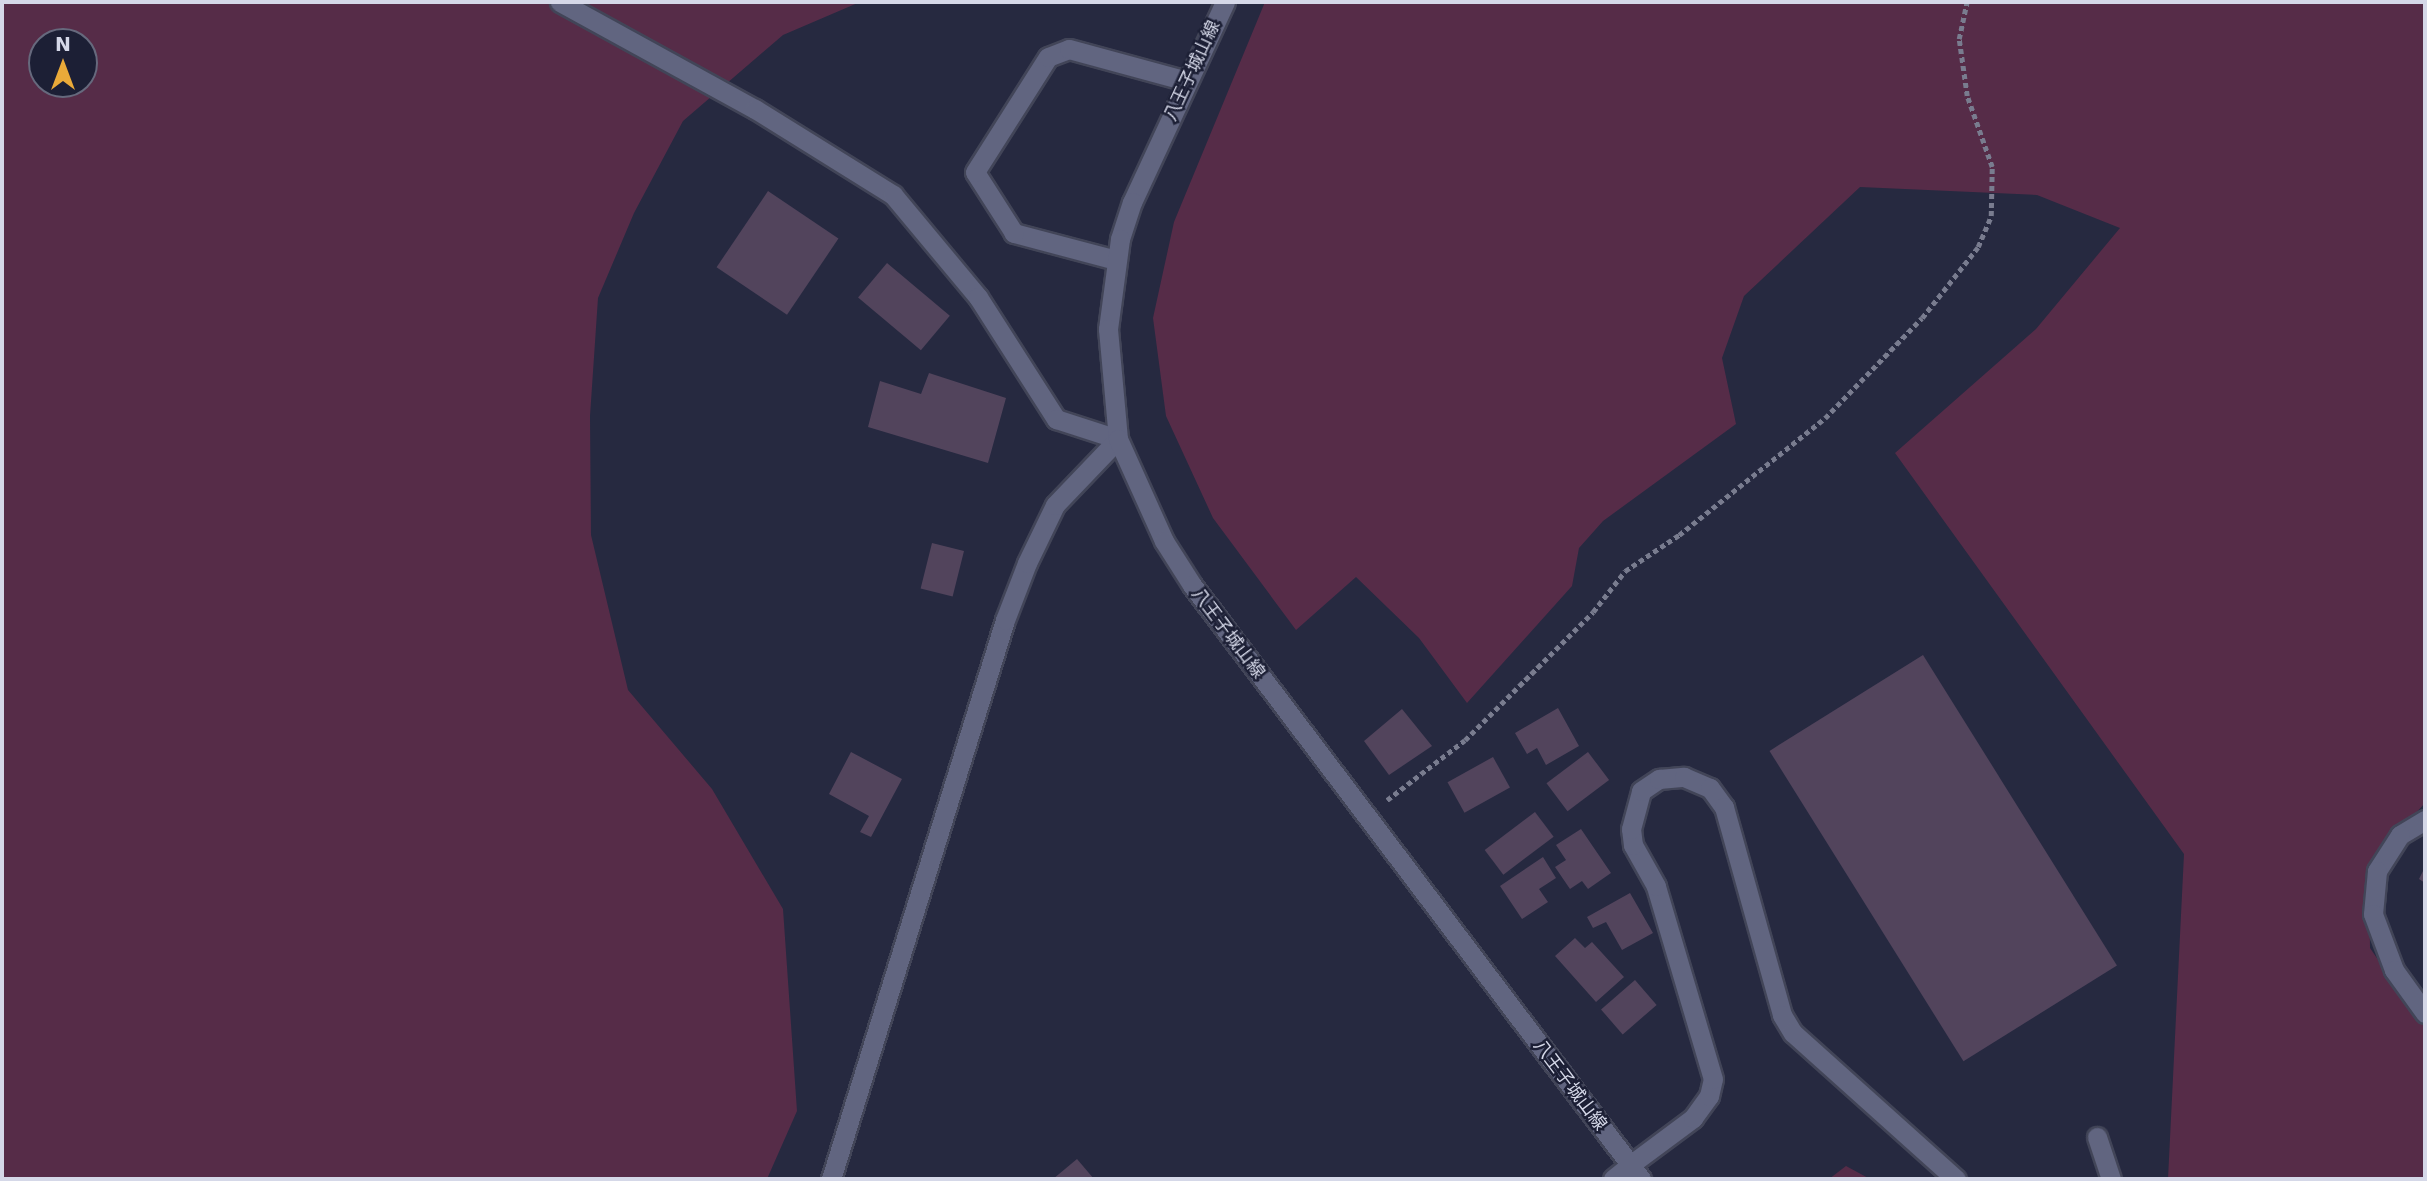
<!DOCTYPE html>
<html>
<head>
<meta charset="utf-8">
<style>
  body { margin:0 }
  #map { position:relative; width:2427px; height:1181px; overflow:hidden; background:#262940; font-family:"DejaVu Sans","Noto Sans JP",sans-serif }
  div>[style] { position:absolute }
  .green>* { inset:0; background:#562c48 }
  .building>* { inset:0; background:#52445c; transform-origin:0 0 }
  .path>* { height:4.5px; margin-top:-2.25px; transform-origin:0; background:repeating-linear-gradient(90deg,#797c8f 0 5px,transparent 0 8.5px) }
  .roads { filter:drop-shadow(2px 0 #424558) drop-shadow(-2px 0 #424558) drop-shadow(0 2px #424558) drop-shadow(0 -2px #424558) }
  .service>* { height:19px; margin:-9.5px; padding:0 9.5px; transform-origin:9.5px; border-radius:9.5px; background:#616580 }
  .minor>* { height:19px; margin:-9.5px; padding:0 9.5px; transform-origin:9.5px; border-radius:9.5px; background:#616580 }
  .tertiary>* { height:19px; margin:-9.5px; padding:0 9.5px; transform-origin:9.5px; border-radius:9.5px; background:#616580 }
  .secondary>* { height:19px; margin:-9.5px; padding:0 9.5px; transform-origin:9.5px; border-radius:9.5px; background:#616580 }
  span { translate:-50% -50%; white-space:nowrap; text-align:center; line-height:1.15; -webkit-text-stroke:5px #1c1f35; paint-order:stroke }
  .street-label { font-size:18px; color:#d5d8e8 }
  .frame { position:absolute; inset:0; border:4px solid #d5d8e8; pointer-events:none }
  .north { position:absolute; left:28px; top:28px; width:70px; height:70px; box-sizing:border-box; background:#1c1f35; border:2px solid #66697d; border-radius:50%; rotate:0deg; font-size:19px; font-weight:700; line-height:28px; text-align:center; color:#d5d8e8 }
  .north::after { content:''; display:block; margin:auto; width:24px; height:32px; background:#eaaa39; clip-path:polygon(50% 0,100% 100%,50% 72%,0 100%) }
</style>
</head>
<body>
<div id="map">
  <div class="green">
    <i style="clip-path:polygon(evenodd,2px 2px,860px 2px,783px 35px,683px 121px,634px 213px,598px 298px,590px 416px,591px 535px,628px 690px,712px 789px,783px 909px,797px 1111px,767px 1179px,2px 1179px,2px 2px,42px 42px,84px 42px,84px 84px,42px 84px,42px 42px)"></i>
    <i style="clip-path:polygon(1265px 2px,2425px 2px,2425px 803px,2369px 864px,2370px 948px,2425px 1028px,2425px 1179px,2168px 1179px,2184px 854px,1895px 453px,2036px 329px,2120px 228px,2037px 195px,1860px 187px,1744px 296px,1722px 358px,1736px 424px,1603px 521px,1579px 548px,1572px 586px,1467px 703px,1419px 638px,1356px 577px,1296px 630px,1213px 518px,1166px 416px,1153px 318px,1174px 222px)"></i>
    <i style="clip-path:polygon(1846px 1166px,1870px 1179px,1829px 1179px)"></i>
  </div>
  <div class="building">
    <i style="left:768px;top:191px;width:85px;height:92px;rotate:34deg"></i>
    <i style="left:887px;top:263px;width:82px;height:45px;rotate:40deg"></i>
    <i style="clip-path:polygon(929px 373px,1006px 398px,988px 463px,868px 427px,880px 381px,921px 394px)"></i>
    <i style="left:932px;top:543px;width:33px;height:47px;rotate:14deg"></i>
    <i style="left:1923px;top:655px;width:366px;height:181px;rotate:58deg"></i>
    <i style="clip-path:polygon(1558px 708px,1579px 746px,1546px 765px,1537px 748px,1527px 754px,1515px 733px)"></i>
    <i style="clip-path:polygon(1402px 709px,1432px 746px,1389px 775px,1364px 741px)"></i>
    <i style="clip-path:polygon(851px 752px,902px 779px,871px 837px,860px 832px,869px 816px,829px 794px)"></i>
    <i style="left:1588px;top:752px;width:35px;height:52px;rotate:53deg"></i>
    <i style="left:1493px;top:757px;width:35px;height:52px;rotate:61deg"></i>
    <i style="left:1535px;top:812px;width:31px;height:63px;rotate:53deg"></i>
    <i style="clip-path:polygon(1581px 829px,1611px 873px,1588px 889px,1582px 881px,1570px 889px,1555px 867px,1566px 860px,1556px 845px)"></i>
    <i style="clip-path:polygon(1543px 857px,1556px 878px,1539px 889px,1548px 902px,1522px 919px,1500px 886px)"></i>
    <i style="clip-path:polygon(2425px 867px,2425px 883px,2419px 879px)"></i>
    <i style="clip-path:polygon(1630px 893px,1653px 933px,1622px 950px,1606px 922px,1593px 928px,1587px 917px)"></i>
    <i style="clip-path:polygon(1575px 938px,1585px 948px,1592px 942px,1624px 977px,1596px 1002px,1555px 956px)"></i>
    <i style="left:1635px;top:980px;width:33px;height:45px;rotate:49deg"></i>
    <i style="clip-path:polygon(1077px 1159px,1094px 1179px,1053px 1179px)"></i>
  </div>
  <div class="path">
    <i style="left:1387px;top:800px;width:98px;rotate:-37.6deg"></i>
    <i style="left:1465px;top:740px;width:181px;rotate:-45deg"></i>
    <i style="left:1593px;top:612px;width:52px;rotate:-52deg"></i>
    <i style="left:1625px;top:571px;width:65px;rotate:-33.7deg"></i>
    <i style="left:1679px;top:535px;width:187px;rotate:-38.7deg"></i>
    <i style="left:1825px;top:418px;width:139px;rotate:-45.9deg"></i>
    <i style="left:1922px;top:318px;width:90px;rotate:-51.7deg"></i>
    <i style="left:1978px;top:247px;width:34px;rotate:-67deg"></i>
    <i style="left:1991px;top:216px;width:49px;rotate:-88.8deg"></i>
    <i style="left:1992px;top:167px;width:75px;rotate:-109.4deg"></i>
    <i style="left:1967px;top:96px;width:58px;rotate:-98deg"></i>
    <i style="left:1959px;top:39px;width:38px;rotate:-78deg"></i>
  </div>
  <div class="roads">
    <div class="service">
      <i style="left:560px;top:2px;width:222px;rotate:28.8deg"></i>
      <i style="left:755px;top:109px;width:163px;rotate:31.9deg"></i>
      <i style="left:893px;top:195px;width:133px;rotate:50.2deg"></i>
      <i style="left:978px;top:297px;width:145px;rotate:57.4deg"></i>
      <i style="left:1056px;top:419px;width:65px;rotate:17.9deg"></i>
      <i style="left:1116px;top:260px;width:106px;rotate:-165.2deg"></i>
      <i style="left:1014px;top:233px;width:72px;rotate:-122.6deg"></i>
      <i style="left:975px;top:172px;width:136px;rotate:-57.6deg"></i>
      <i style="left:1048px;top:57px;width:22px;rotate:-21deg"></i>
      <i style="left:1069px;top:49px;width:122px;rotate:15.2deg"></i>
      <i style="left:2097px;top:1137px;width:44px;rotate:71.6deg"></i>
      <i style="left:1630px;top:1165px;width:79px;rotate:-36.7deg"></i>
      <i style="left:1693px;top:1118px;width:27px;rotate:-54deg"></i>
      <i style="left:1709px;top:1096px;width:17px;rotate:-77deg"></i>
      <i style="left:1713px;top:1079px;width:201px;rotate:-106.5deg"></i>
      <i style="left:1656px;top:886px;width:47px;rotate:-119.3deg"></i>
      <i style="left:1633px;top:845px;width:16px;rotate:-97deg"></i>
      <i style="left:1631px;top:829px;width:39px;rotate:-75deg"></i>
      <i style="left:1641px;top:791px;width:22px;rotate:-34deg"></i>
      <i style="left:1659px;top:779px;width:25px;rotate:-5deg"></i>
      <i style="left:1684px;top:777px;width:28px;rotate:23deg"></i>
      <i style="left:1710px;top:788px;width:24px;rotate:54deg"></i>
      <i style="left:1724px;top:807px;width:216px;rotate:74.4deg"></i>
      <i style="left:1782px;top:1015px;width:21px;rotate:59deg"></i>
      <i style="left:1793px;top:1033px;width:219px;rotate:41.9deg"></i>
    </div>
    <div class="minor">
      <i style="left:2425px;top:820px;width:29px;rotate:149deg"></i>
      <i style="left:2400px;top:835px;width:43px;rotate:122.6deg"></i>
      <i style="left:2377px;top:871px;width:43px;rotate:95.3deg"></i>
      <i style="left:2373px;top:914px;width:60px;rotate:69.4deg"></i>
      <i style="left:2394px;top:970px;width:53px;rotate:54.2deg"></i>
      <i style="left:1613px;top:1179px;width:22px;rotate:-39deg"></i>
    </div>
    <div class="tertiary">
      <i style="left:831px;top:1179px;width:585px;rotate:-72.71deg"></i>
      <i style="left:1005px;top:620px;width:61px;rotate:-68.9deg"></i>
      <i style="left:1027px;top:563px;width:64px;rotate:-64.2deg"></i>
      <i style="left:1055px;top:505px;width:91px;rotate:-46.3deg"></i>
    </div>
    <div class="secondary">
      <i style="left:1225px;top:2px;width:221px;rotate:114.9deg"></i>
      <i style="left:1132px;top:202px;width:39px;rotate:108deg"></i>
      <i style="left:1120px;top:239px;width:91px;rotate:97.6deg"></i>
      <i style="left:1108px;top:329px;width:110px;rotate:84.8deg"></i>
      <i style="left:1118px;top:439px;width:112px;rotate:65.7deg"></i>
      <i style="left:1164px;top:541px;width:52px;rotate:57.5deg"></i>
      <i style="left:1192px;top:585px;width:745px;rotate:52.91deg"></i>
    </div>
  </div>
  <div class="street-label">
    <span style="left:1192px;top:71px;rotate:-65deg">八王子城山線</span>
    <span style="left:1228px;top:633px;rotate:53deg">八王子城山線</span>
    <span style="left:1570px;top:1085px;rotate:53deg">八王子城山線</span>
  </div>
  <div class="frame"></div>
  <div class="north">N</div>
</div>
</body>
</html>
